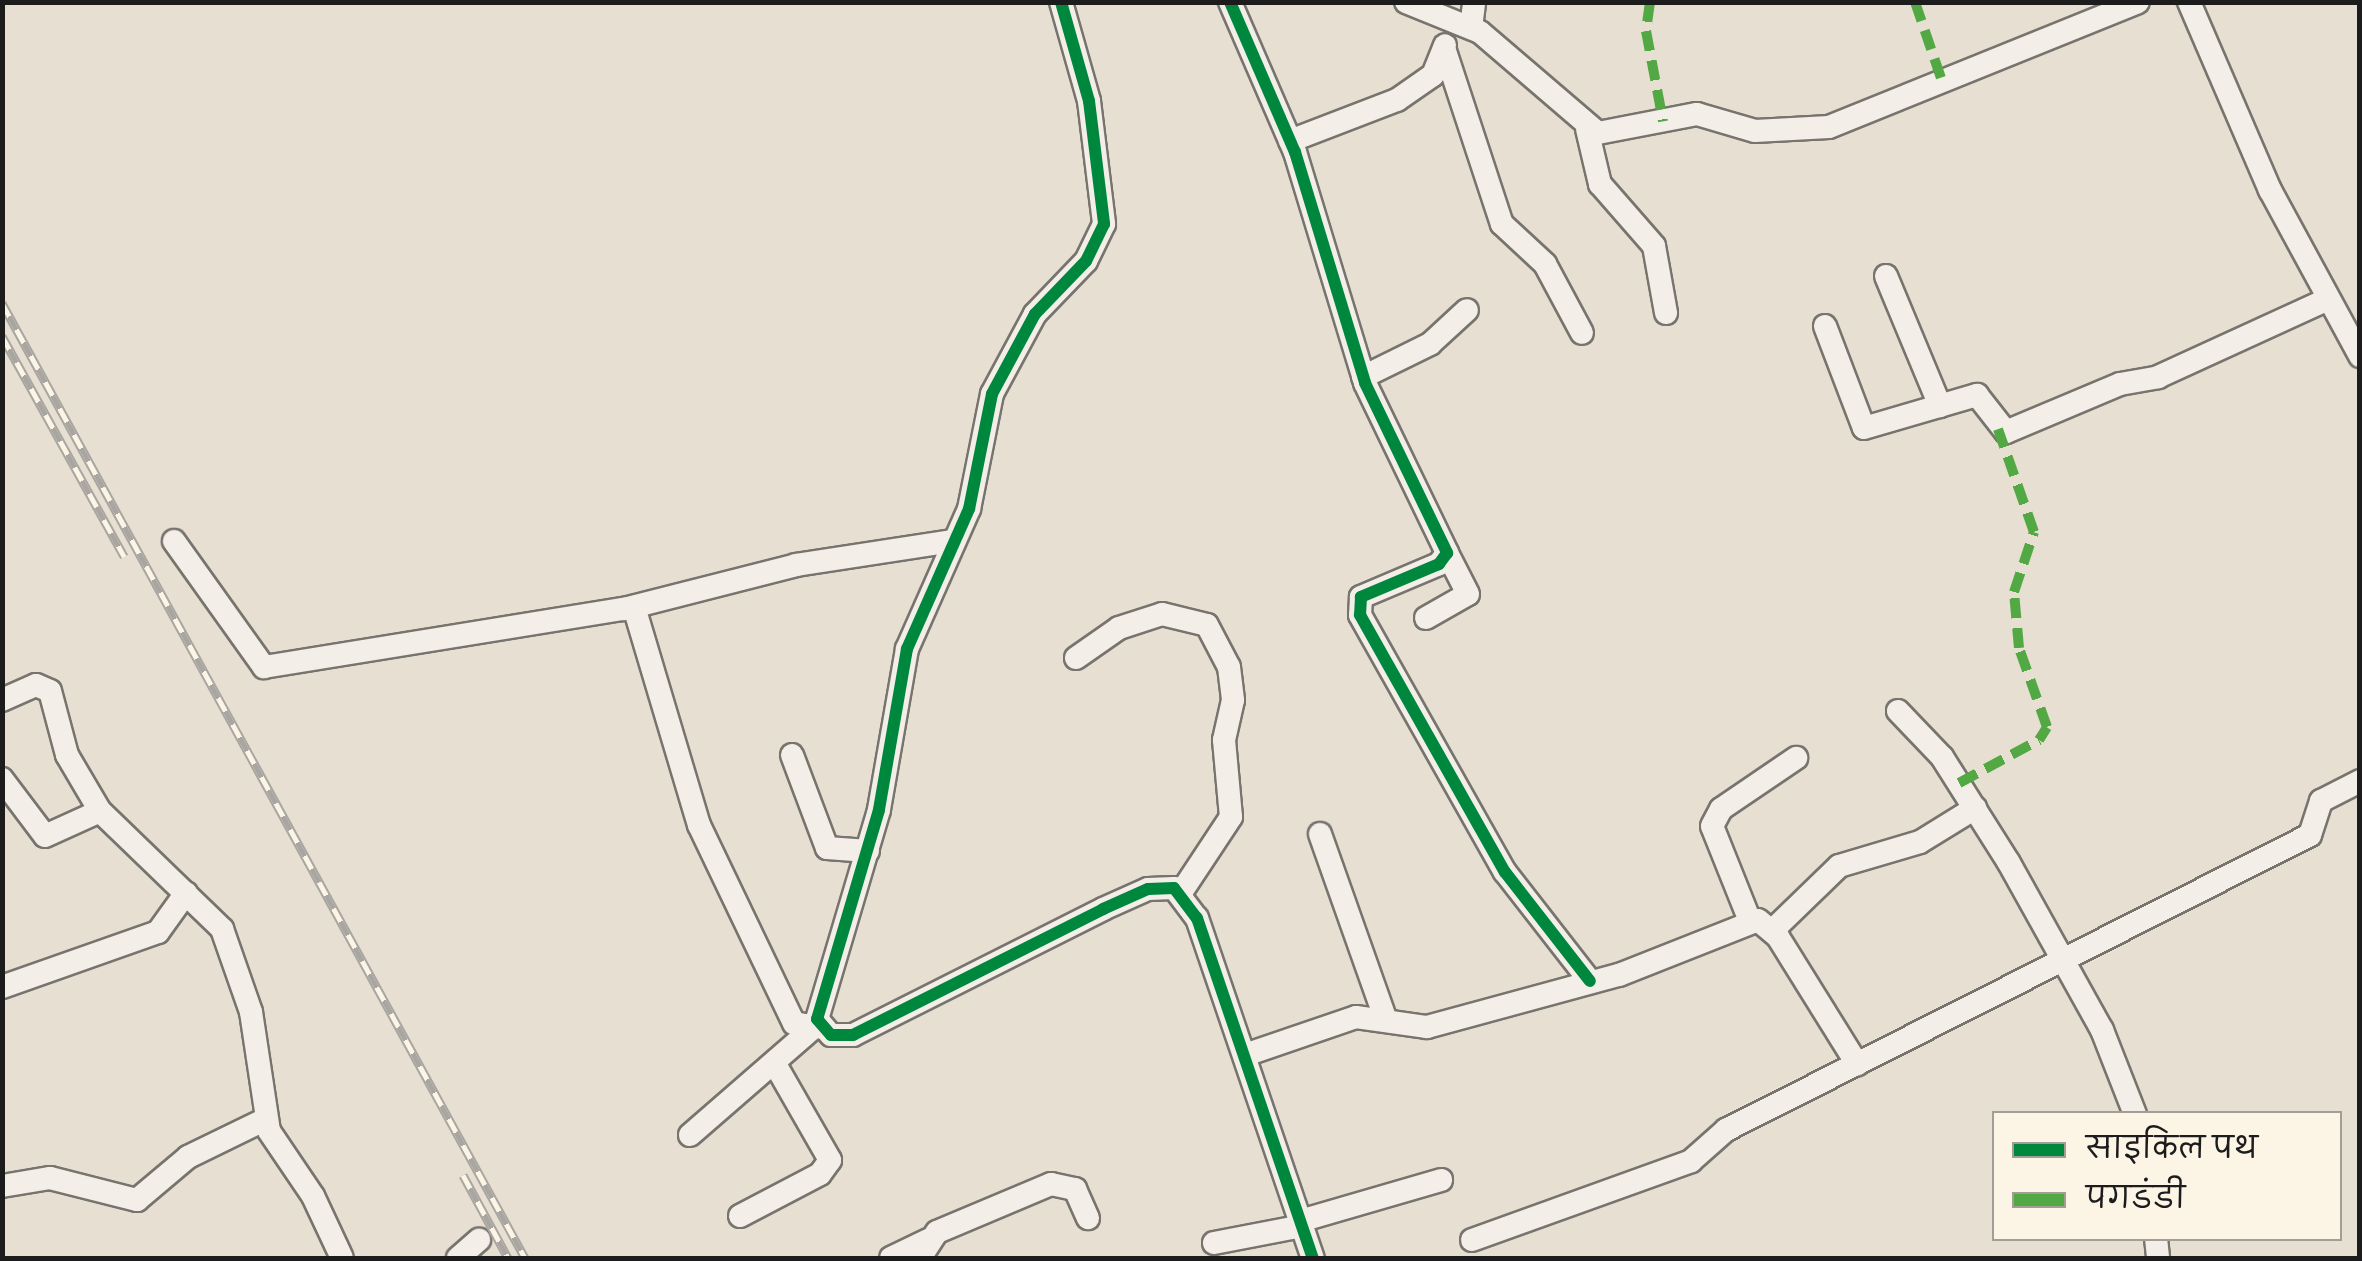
<!DOCTYPE html>
<html>
<head>
<meta charset="utf-8">
<style>
  body { margin:0 }
  #map { position:relative; width:2362px; height:1261px; overflow:hidden; background:#e7dfd2; font-family:Delius,"Playpen Sans Deva",sans-serif }
  div>[style] { position:absolute }
  .roads { filter:drop-shadow(2px 0 #77746e) drop-shadow(-2px 0 #77746e) drop-shadow(0 2px #77746e) drop-shadow(0 -2px #77746e) }
  .street>* { height:22px; margin:-11px; padding:0 11px; transform-origin:11px; border-radius:11px; background:#f3efe8 }
  .rail>* { height:9px; margin-top:-4.5px; transform-origin:0; background:repeating-linear-gradient(90deg,#fcf5e5 0 15px,#a9a6a2 0 30px); box-sizing:border-box; border-block:2px solid #a9a6a2 }
  .quiet>* { height:10px; margin-top:-5px; transform-origin:0; background:repeating-linear-gradient(90deg,#52a943 0 20px,transparent 0 30px) }
  .cycleway>* { height:12px; margin:-6px; padding:0 6px; transform-origin:6px; border-radius:6px; background:#00873e }
  span { translate:-50% -50%; white-space:nowrap; text-align:center; line-height:1.15; -webkit-text-stroke:9px #fcf5e5; paint-order:stroke }
  .frame { position:absolute; inset:0; border:5px solid #1c1c1c; pointer-events:none }
  .legend { position:absolute; left:1992px; top:1111px; width:350px; height:130px; box-sizing:border-box; background:#fcf5e5; border:2px solid #a29e95; margin:0; padding:12px 18px; list-style:none; font-size:30px; color:#1c1c1c }
  .legend li { display:flex; align-items:center; gap:20px; height:50px }
  .legend b { width:50px; border:2px solid #a29e95 }
</style>
</head>
<body>
<div id="map">
  <div class="roads">
    <div class="street">
      <i style="left:1061px;top:2px;width:103px;rotate:74.2deg"></i>
      <i style="left:1089px;top:101px;width:124px;rotate:83deg"></i>
      <i style="left:1104px;top:224px;width:41px;rotate:115.9deg"></i>
      <i style="left:1086px;top:261px;width:74px;rotate:133.9deg"></i>
      <i style="left:1035px;top:314px;width:91px;rotate:118.3deg"></i>
      <i style="left:992px;top:394px;width:117px;rotate:101.3deg"></i>
      <i style="left:969px;top:509px;width:153px;rotate:113.9deg"></i>
      <i style="left:907px;top:649px;width:163px;rotate:99.9deg"></i>
      <i style="left:879px;top:810px;width:218px;rotate:106.5deg"></i>
      <i style="left:817px;top:1019px;width:21px;rotate:49deg"></i>
      <i style="left:831px;top:1035px;width:22px"></i>
      <i style="left:853px;top:1035px;width:280px;rotate:-26.7deg"></i>
      <i style="left:1103px;top:909px;width:49px;rotate:-24deg"></i>
      <i style="left:1148px;top:889px;width:26px;rotate:-2deg"></i>
      <i style="left:1174px;top:888px;width:38px;rotate:53deg"></i>
      <i style="left:1197px;top:918px;width:359px;rotate:71.2deg"></i>
      <i style="left:1230px;top:2px;width:163px;rotate:66.6deg"></i>
      <i style="left:1295px;top:152px;width:241px;rotate:73.1deg"></i>
      <i style="left:1365px;top:383px;width:189px;rotate:64.2deg"></i>
      <i style="left:1447px;top:553px;width:14px;rotate:126deg"></i>
      <i style="left:1439px;top:564px;width:85px;rotate:157.1deg"></i>
      <i style="left:1361px;top:597px;width:18px;rotate:93deg"></i>
      <i style="left:1360px;top:615px;width:295px;rotate:60.6deg"></i>
      <i style="left:1505px;top:872px;width:138px;rotate:52.1deg"></i>
      <i style="left:1406px;top:2px;width:80px;rotate:22.1deg"></i>
      <i style="left:1480px;top:32px;width:155px;rotate:40.6deg"></i>
      <i style="left:1598px;top:133px;width:101px;rotate:-10.9deg"></i>
      <i style="left:1697px;top:114px;width:60px;rotate:16.3deg"></i>
      <i style="left:1755px;top:131px;width:74px;rotate:-3.1deg"></i>
      <i style="left:1829px;top:127px;width:333px;rotate:-22deg"></i>
      <i style="left:2189px;top:2px;width:205px;rotate:66.7deg"></i>
      <i style="left:2270px;top:190px;width:189px;rotate:61.5deg"></i>
      <i style="left:1471px;top:28px;width:26px;rotate:-83deg"></i>
      <i style="left:1445px;top:51px;width:182px;rotate:71.8deg"></i>
      <i style="left:1502px;top:224px;width:59px;rotate:42.9deg"></i>
      <i style="left:1545px;top:264px;width:78px;rotate:61.8deg"></i>
      <i style="left:1587px;top:129px;width:57px;rotate:76.7deg"></i>
      <i style="left:1600px;top:184px;width:82px;rotate:48.9deg"></i>
      <i style="left:1654px;top:246px;width:68px;rotate:79.8deg"></i>
      <i style="left:1290px;top:141px;width:115px;rotate:-21deg"></i>
      <i style="left:1397px;top:100px;width:44px;rotate:-34.8deg"></i>
      <i style="left:1433px;top:75px;width:32px;rotate:-68deg"></i>
      <i style="left:1886px;top:276px;width:141px;rotate:67.4deg"></i>
      <i style="left:1825px;top:326px;width:109px;rotate:69.1deg"></i>
      <i style="left:1864px;top:428px;width:118px;rotate:-16.3deg"></i>
      <i style="left:1977px;top:395px;width:47px;rotate:51.9deg"></i>
      <i style="left:2006px;top:432px;width:124px;rotate:-22.8deg"></i>
      <i style="left:2120px;top:384px;width:39px;rotate:-10deg"></i>
      <i style="left:2158px;top:377px;width:187px;rotate:-24.6deg"></i>
      <i style="left:1363px;top:377px;width:75px;rotate:-26.2deg"></i>
      <i style="left:1430px;top:344px;width:50px;rotate:-42.6deg"></i>
      <i style="left:174px;top:541px;width:155px;rotate:54.5deg"></i>
      <i style="left:264px;top:667px;width:365px;rotate:-9.2deg"></i>
      <i style="left:624px;top:609px;width:178px;rotate:-14.3deg"></i>
      <i style="left:796px;top:565px;width:158px;rotate:-8.7deg"></i>
      <i style="left:634px;top:607px;width:227px;rotate:73.4deg"></i>
      <i style="left:699px;top:825px;width:220px;rotate:64.4deg"></i>
      <i style="left:794px;top:1023px;width:29px;rotate:10deg"></i>
      <i style="left:1426px;top:618px;width:48px;rotate:-29.7deg"></i>
      <i style="left:1468px;top:594px;width:46px;rotate:-117.1deg"></i>
      <i style="left:1076px;top:658px;width:52px;rotate:-34.9deg"></i>
      <i style="left:1119px;top:628px;width:45px;rotate:-18deg"></i>
      <i style="left:1162px;top:614px;width:46px;rotate:13.7deg"></i>
      <i style="left:1207px;top:625px;width:47px;rotate:62.4deg"></i>
      <i style="left:1229px;top:667px;width:33px;rotate:83deg"></i>
      <i style="left:1233px;top:700px;width:41px;rotate:102.7deg"></i>
      <i style="left:1224px;top:740px;width:77px;rotate:84.8deg"></i>
      <i style="left:1231px;top:817px;width:92px;rotate:123.5deg"></i>
      <i style="left:2px;top:700px;width:37px;rotate:-24deg"></i>
      <i style="left:36px;top:685px;width:15px;rotate:23deg"></i>
      <i style="left:50px;top:691px;width:66px;rotate:75.1deg"></i>
      <i style="left:67px;top:755px;width:65px;rotate:59.5deg"></i>
      <i style="left:100px;top:811px;width:170px;rotate:44deg"></i>
      <i style="left:222px;top:929px;width:88px;rotate:70.7deg"></i>
      <i style="left:251px;top:1012px;width:120px;rotate:81.4deg"></i>
      <i style="left:269px;top:1131px;width:78px;rotate:55.9deg"></i>
      <i style="left:313px;top:1196px;width:68px;rotate:64.9deg"></i>
      <i style="left:1898px;top:711px;width:64px;rotate:46.3deg"></i>
      <i style="left:1942px;top:757px;width:125px;rotate:57.7deg"></i>
      <i style="left:2009px;top:863px;width:191px;rotate:60.9deg"></i>
      <i style="left:2102px;top:1030px;width:90px;rotate:68.6deg"></i>
      <i style="left:792px;top:755px;width:99px;rotate:69.4deg"></i>
      <i style="left:827px;top:848px;width:41px;rotate:4.2deg"></i>
      <i style="left:2px;top:779px;width:71px;rotate:53deg"></i>
      <i style="left:45px;top:836px;width:60px;rotate:-24.4deg"></i>
      <i style="left:1320px;top:834px;width:197px;rotate:70.5deg"></i>
      <i style="left:1750px;top:921px;width:102px;rotate:-111.8deg"></i>
      <i style="left:1712px;top:826px;width:19px;rotate:-62deg"></i>
      <i style="left:1721px;top:809px;width:91px;rotate:-34.2deg"></i>
      <i style="left:1773px;top:930px;width:92px;rotate:-44.1deg"></i>
      <i style="left:1839px;top:866px;width:84px;rotate:-16.5deg"></i>
      <i style="left:1920px;top:842px;width:65px;rotate:-31.7deg"></i>
      <i style="left:2px;top:987px;width:165px;rotate:-19.4deg"></i>
      <i style="left:158px;top:932px;width:48px;rotate:-54.3deg"></i>
      <i style="left:1245px;top:1055px;width:117px;rotate:-18.9deg"></i>
      <i style="left:1356px;top:1017px;width:72px;rotate:8deg"></i>
      <i style="left:1427px;top:1027px;width:199px;rotate:-15.2deg"></i>
      <i style="left:1619px;top:975px;width:149px;rotate:-21.6deg"></i>
      <i style="left:1758px;top:920px;width:26px;rotate:40deg"></i>
      <i style="left:1778px;top:937px;width:150px;rotate:58.1deg"></i>
      <i style="left:690px;top:1135px;width:160px;rotate:-41deg"></i>
      <i style="left:2px;top:1186px;width:49px;rotate:-9.5deg"></i>
      <i style="left:50px;top:1178px;width:90px;rotate:14.2deg"></i>
      <i style="left:137px;top:1200px;width:67px;rotate:-40.1deg"></i>
      <i style="left:188px;top:1157px;width:87px;rotate:-26deg"></i>
      <i style="left:740px;top:1216px;width:90px;rotate:-27.7deg"></i>
      <i style="left:820px;top:1174px;width:17px;rotate:-54deg"></i>
      <i style="left:830px;top:1160px;width:111px;rotate:-119.8deg"></i>
      <i style="left:1300px;top:1221px;width:147px;rotate:-16.2deg"></i>
      <i style="left:2156px;top:1238px;width:20px;rotate:84deg"></i>
      <i style="left:1472px;top:1240px;width:233px;rotate:-19.8deg"></i>
      <i style="left:1691px;top:1161px;width:47px;rotate:-41.5deg"></i>
      <i style="left:1726px;top:1130px;width:654px;rotate:-26.8deg"></i>
      <i style="left:2310px;top:835px;width:36px;rotate:-72deg"></i>
      <i style="left:2321px;top:801px;width:44px;rotate:-27.1deg"></i>
      <i style="left:1214px;top:1243px;width:90px;rotate:-10.9deg"></i>
      <i style="left:458px;top:1258px;width:28px;rotate:-41deg"></i>
      <i style="left:891px;top:1258px;width:41px;rotate:-25.9deg"></i>
      <i style="left:920px;top:1258px;width:31px;rotate:-57deg"></i>
      <i style="left:937px;top:1232px;width:124px;rotate:-22.8deg"></i>
      <i style="left:1051px;top:1184px;width:25px;rotate:12deg"></i>
      <i style="left:1075px;top:1189px;width:32px;rotate:66deg"></i>
    </div>
  </div>
  <div class="rail">
    <i style="left:2px;top:303px;width:1089px;rotate:61.29deg"></i>
    <i style="left:2px;top:336px;width:252px;rotate:61deg"></i>
    <i style="left:463px;top:1175px;width:94px;rotate:61.5deg"></i>
  </div>
  <div class="quiet">
    <i style="left:1650px;top:2px;width:29px;rotate:98deg"></i>
    <i style="left:1646px;top:31px;width:92px;rotate:79.3deg"></i>
    <i style="left:1915px;top:2px;width:83px;rotate:71.1deg"></i>
    <i style="left:1959px;top:783px;width:91px;rotate:-28.3deg"></i>
    <i style="left:2039px;top:740px;width:15px;rotate:-58deg"></i>
    <i style="left:2047px;top:727px;width:84px;rotate:-109.5deg"></i>
    <i style="left:2019px;top:648px;width:56px;rotate:-95.1deg"></i>
    <i style="left:2014px;top:592px;width:63px;rotate:-71.6deg"></i>
    <i style="left:2034px;top:532px;width:109px;rotate:-109.3deg"></i>
  </div>
  <div class="cycleway">
    <i style="left:1061px;top:2px;width:103px;rotate:74.2deg"></i>
    <i style="left:1089px;top:101px;width:124px;rotate:83deg"></i>
    <i style="left:1104px;top:224px;width:41px;rotate:115.9deg"></i>
    <i style="left:1086px;top:261px;width:74px;rotate:133.9deg"></i>
    <i style="left:1035px;top:314px;width:91px;rotate:118.3deg"></i>
    <i style="left:992px;top:394px;width:117px;rotate:101.3deg"></i>
    <i style="left:969px;top:509px;width:153px;rotate:113.9deg"></i>
    <i style="left:907px;top:649px;width:163px;rotate:99.9deg"></i>
    <i style="left:879px;top:810px;width:218px;rotate:106.5deg"></i>
    <i style="left:817px;top:1019px;width:21px;rotate:49deg"></i>
    <i style="left:831px;top:1035px;width:22px"></i>
    <i style="left:853px;top:1035px;width:280px;rotate:-26.7deg"></i>
    <i style="left:1103px;top:909px;width:49px;rotate:-24deg"></i>
    <i style="left:1148px;top:889px;width:26px;rotate:-2deg"></i>
    <i style="left:1174px;top:888px;width:38px;rotate:53deg"></i>
    <i style="left:1197px;top:918px;width:359px;rotate:71.2deg"></i>
    <i style="left:1230px;top:2px;width:163px;rotate:66.6deg"></i>
    <i style="left:1295px;top:152px;width:241px;rotate:73.1deg"></i>
    <i style="left:1365px;top:383px;width:189px;rotate:64.2deg"></i>
    <i style="left:1447px;top:553px;width:14px;rotate:126deg"></i>
    <i style="left:1439px;top:564px;width:85px;rotate:157.1deg"></i>
    <i style="left:1361px;top:597px;width:18px;rotate:93deg"></i>
    <i style="left:1360px;top:615px;width:295px;rotate:60.6deg"></i>
    <i style="left:1505px;top:872px;width:138px;rotate:52.1deg"></i>
  </div>
  <div class="frame"></div>
  <ul class="legend">
  <li><b style="height:12px;background:#00873e"></b>साइकिल पथ</li>
  <li><b style="height:12px;background:#52a943"></b>पगडंडी</li>
  </ul>
</div>
</body>
</html>
